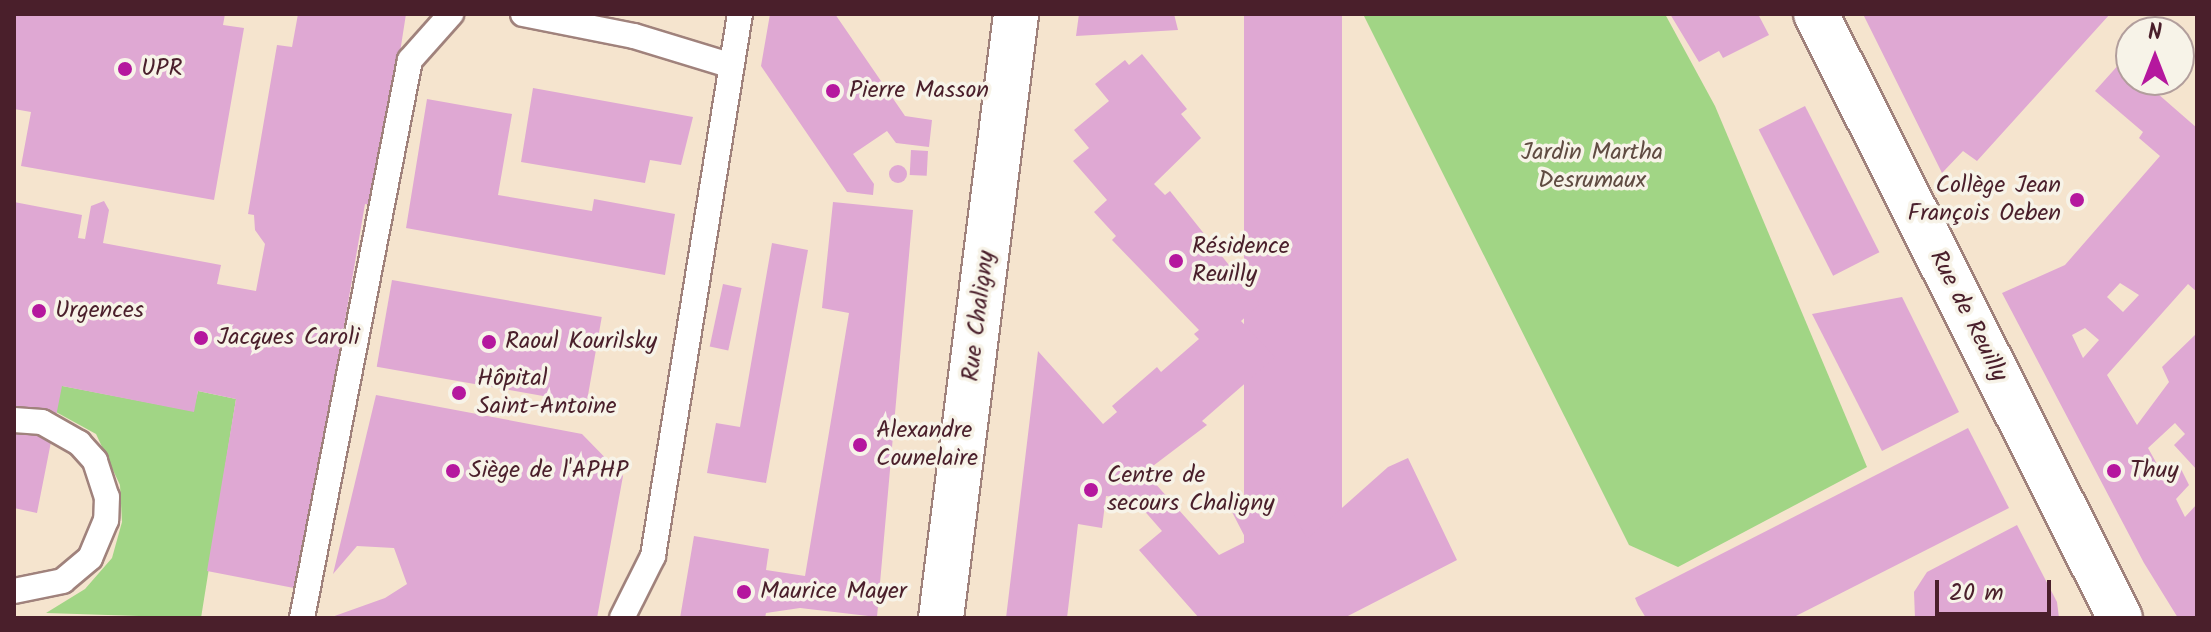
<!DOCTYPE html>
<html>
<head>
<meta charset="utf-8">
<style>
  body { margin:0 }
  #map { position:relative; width:2211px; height:632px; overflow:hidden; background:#f5e4ce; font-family:Kalam,sans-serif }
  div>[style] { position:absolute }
  .green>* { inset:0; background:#a1d585 }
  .building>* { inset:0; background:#dfa8d3; transform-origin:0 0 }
  .round { border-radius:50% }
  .roads { filter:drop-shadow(2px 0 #a0827c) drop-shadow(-2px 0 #a0827c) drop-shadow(0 2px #a0827c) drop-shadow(0 -2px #a0827c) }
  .service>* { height:24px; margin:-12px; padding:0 12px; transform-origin:12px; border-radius:12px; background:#fff }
  .minor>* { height:44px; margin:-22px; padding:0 22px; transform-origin:22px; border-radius:22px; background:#fff }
  .tertiary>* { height:44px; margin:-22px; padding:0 22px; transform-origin:22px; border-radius:22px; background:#fff }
  .dots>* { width:22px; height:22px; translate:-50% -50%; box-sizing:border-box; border:4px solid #f7f3e8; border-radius:50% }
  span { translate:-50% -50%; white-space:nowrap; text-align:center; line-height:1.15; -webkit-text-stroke:7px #f7f3e8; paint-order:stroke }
  .poi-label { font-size:24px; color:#4a1f2b }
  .left { translate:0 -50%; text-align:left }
  .right { translate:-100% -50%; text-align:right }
  .park-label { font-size:24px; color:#604c42 }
  .street-label { font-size:24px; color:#4a1f2b }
  .frame { position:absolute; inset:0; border:16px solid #4a1f2b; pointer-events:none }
  .north { position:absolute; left:2115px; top:16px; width:80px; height:80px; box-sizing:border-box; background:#f7f3e8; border:2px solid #b29e9c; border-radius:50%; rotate:0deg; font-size:22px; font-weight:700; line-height:32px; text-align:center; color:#4a1f2b }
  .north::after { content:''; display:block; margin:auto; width:28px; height:36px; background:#b5179e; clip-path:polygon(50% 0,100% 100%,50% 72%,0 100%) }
  .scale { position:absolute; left:1935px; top:580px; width:116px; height:36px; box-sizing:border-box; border:4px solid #4a1f2b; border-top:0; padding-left:10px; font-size:24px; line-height:28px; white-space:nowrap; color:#4a1f2b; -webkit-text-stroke:6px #f7f3e8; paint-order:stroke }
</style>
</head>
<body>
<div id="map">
  <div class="green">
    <i style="clip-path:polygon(1363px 14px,1665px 14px,1715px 106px,1867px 467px,1678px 567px,1629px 545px)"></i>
    <i style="clip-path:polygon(52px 384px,193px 411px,198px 391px,236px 399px,201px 618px,46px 613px,85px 589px,112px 558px,122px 522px,120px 485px,96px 434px,56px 412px)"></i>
  </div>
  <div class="building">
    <i style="clip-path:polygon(14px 14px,225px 14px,223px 25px,244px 28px,214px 200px,21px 166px,31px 112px,14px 109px)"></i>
    <i style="clip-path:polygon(298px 14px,406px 14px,376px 206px,365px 204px,299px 589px,207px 571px,236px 399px,198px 391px,194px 412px,62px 386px,37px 513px,14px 508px,14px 202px,82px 215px,78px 238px,85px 239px,91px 206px,104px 201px,109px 210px,103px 243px,221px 265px,217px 284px,256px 291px,265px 244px,255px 230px,254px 215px,248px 214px,277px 45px,292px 47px)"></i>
    <i style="clip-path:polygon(770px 14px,835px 14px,905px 116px,932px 120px,929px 147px,896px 143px,887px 131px,853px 154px,874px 184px,873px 195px,847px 192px,761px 66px)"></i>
    <i style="clip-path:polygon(1079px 14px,1174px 14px,1178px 30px,1076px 36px)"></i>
    <i style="left:1244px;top:14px;width:98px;height:640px"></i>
    <i style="clip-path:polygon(1670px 14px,1758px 14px,1769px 35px,1723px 58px,1719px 51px,1699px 62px)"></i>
    <i style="clip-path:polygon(1863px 14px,2110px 14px,1977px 161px,1963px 151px,1942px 173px)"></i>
    <i style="clip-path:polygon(1142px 54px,1187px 109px,1181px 114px,1201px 138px,1154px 184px,1165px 195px,1170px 191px,1260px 304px,1241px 321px,1275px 357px,1202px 421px,1207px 425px,1145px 472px,1219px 555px,1247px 541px,1231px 510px,1279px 485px,1307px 539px,1388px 467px,1408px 458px,1457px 560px,1344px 618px,1199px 618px,1139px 550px,1162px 531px,1134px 499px,1106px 496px,1102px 528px,1078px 524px,1067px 618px,1006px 618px,1038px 351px,1103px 424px,1117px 412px,1112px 406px,1157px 367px,1161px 372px,1199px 339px,1194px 334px,1199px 330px,1112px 240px,1116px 236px,1094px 212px,1107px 200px,1073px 161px,1089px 148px,1074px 130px,1109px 101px,1095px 84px,1125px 60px,1129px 65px)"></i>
    <i style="clip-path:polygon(evenodd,2121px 62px,2131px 71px,2131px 80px,2142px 80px,2197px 128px,2197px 292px,2188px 284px,2107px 375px,2137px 425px,2169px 382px,2162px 367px,2197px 333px,2197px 470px,2174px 445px,2185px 434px,2175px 423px,2148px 448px,2167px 482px,2181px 469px,2189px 485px,2176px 499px,2185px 517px,2197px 504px,2197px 618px,2178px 618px,2144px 563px,2002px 293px,2065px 265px,2160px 156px,2139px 138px,2143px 132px,2095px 91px,2121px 62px,2120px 283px,2139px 295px,2123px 312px,2107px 297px,2120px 283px,2121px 62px,2085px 328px,2099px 340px,2083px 358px,2072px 335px,2085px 328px)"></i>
    <i style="clip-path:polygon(533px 88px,693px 117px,681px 165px,650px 160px,645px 183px,521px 162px)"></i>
    <i style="clip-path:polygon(427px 99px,512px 114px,498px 195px,592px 211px,594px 199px,675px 214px,665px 275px,406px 228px)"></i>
    <i style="left:1805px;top:106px;width:164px;height:52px;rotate:63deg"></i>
    <i style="left:911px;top:150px;width:17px;height:25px;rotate:3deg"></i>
    <i class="round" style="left:889px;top:165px;width:18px;height:18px"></i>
    <i style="clip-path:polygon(833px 202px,913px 210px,877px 617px,800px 608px,766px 613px,765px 618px,680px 618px,694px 536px,769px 549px,766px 570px,805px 576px,849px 313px,822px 308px)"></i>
    <i style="clip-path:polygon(772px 243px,808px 250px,766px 483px,707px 473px,716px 423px,740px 427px)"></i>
    <i style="left:392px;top:280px;width:213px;height:88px;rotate:10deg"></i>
    <i style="left:723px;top:284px;width:19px;height:64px;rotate:12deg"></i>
    <i style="clip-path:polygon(1902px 297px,1959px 412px,1882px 451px,1812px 314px)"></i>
    <i style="clip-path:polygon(376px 395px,582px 434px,623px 476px,597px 618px,329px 618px,385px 598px,407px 584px,394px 548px,357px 546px,333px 574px)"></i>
    <i style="clip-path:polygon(1968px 428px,2009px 508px,1792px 618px,1646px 618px,1638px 605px,1635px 598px)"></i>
    <i style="clip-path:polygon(2017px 525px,2057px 602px,2059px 618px,1915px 618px,1914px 592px,1927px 572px)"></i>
  </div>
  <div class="roads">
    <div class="service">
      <i style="left:523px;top:14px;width:113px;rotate:11.2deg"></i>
      <i style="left:634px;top:36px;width:102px;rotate:17deg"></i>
      <i style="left:14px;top:420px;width:28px;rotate:4deg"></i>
      <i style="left:42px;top:422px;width:43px;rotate:29.6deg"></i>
      <i style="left:79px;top:443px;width:24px;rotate:48deg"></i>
      <i style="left:95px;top:461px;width:38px;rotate:72deg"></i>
      <i style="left:107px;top:497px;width:23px;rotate:92deg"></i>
      <i style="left:106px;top:520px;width:41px;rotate:112.8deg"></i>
      <i style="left:90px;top:558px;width:35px;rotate:140deg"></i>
      <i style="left:63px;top:581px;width:50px;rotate:168.5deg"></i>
      <i style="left:302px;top:618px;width:568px;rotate:-79.05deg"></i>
      <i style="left:410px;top:60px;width:62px;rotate:-48.3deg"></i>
      <i style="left:622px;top:618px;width:69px;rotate:-63.4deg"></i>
      <i style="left:653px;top:556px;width:549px;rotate:-80.88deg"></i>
    </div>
    <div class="minor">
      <i style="left:941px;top:618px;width:609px;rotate:-82.92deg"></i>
    </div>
    <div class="tertiary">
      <i style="left:1816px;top:14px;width:676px;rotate:63.28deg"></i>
    </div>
  </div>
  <div class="dots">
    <i style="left:125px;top:69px;background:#b5179e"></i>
    <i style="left:833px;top:91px;background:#b5179e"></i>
    <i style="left:2077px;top:200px;background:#b5179e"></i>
    <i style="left:1176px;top:261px;background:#b5179e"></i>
    <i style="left:39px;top:311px;background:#b5179e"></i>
    <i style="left:201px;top:338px;background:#b5179e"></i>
    <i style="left:489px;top:342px;background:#b5179e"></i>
    <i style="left:459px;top:393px;background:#b5179e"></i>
    <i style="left:860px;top:445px;background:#b5179e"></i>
    <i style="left:453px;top:471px;background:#b5179e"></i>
    <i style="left:2114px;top:471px;background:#b5179e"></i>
    <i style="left:1091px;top:490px;background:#b5179e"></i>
    <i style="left:744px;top:592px;background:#b5179e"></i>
  </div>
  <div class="poi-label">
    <span class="left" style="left:141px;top:69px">UPR</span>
    <span class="left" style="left:849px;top:91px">Pierre Masson</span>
    <span class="right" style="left:2061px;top:200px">Collège Jean<br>François Oeben</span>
    <span class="left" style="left:1192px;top:261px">Résidence<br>Reuilly</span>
    <span class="left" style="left:55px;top:311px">Urgences</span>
    <span class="left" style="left:217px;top:338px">Jacques Caroli</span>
    <span class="left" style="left:505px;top:342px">Raoul Kourilsky</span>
    <span class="left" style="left:477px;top:393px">Hôpital<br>Saint-Antoine</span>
    <span class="left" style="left:876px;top:445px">Alexandre<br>Counelaire</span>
    <span class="left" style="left:469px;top:471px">Siège de l'APHP</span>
    <span class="left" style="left:2130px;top:471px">Thuy</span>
    <span class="left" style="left:1107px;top:490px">Centre de<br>secours Chaligny</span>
    <span class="left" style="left:760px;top:592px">Maurice Mayer</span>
  </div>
  <div class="park-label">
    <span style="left:1592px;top:167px">Jardin Martha<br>Desrumaux</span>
  </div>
  <div class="street-label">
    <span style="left:979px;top:316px;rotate:-83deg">Rue Chaligny</span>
    <span style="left:1968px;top:316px;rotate:63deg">Rue de Reuilly</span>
  </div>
  <div class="frame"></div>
  <div class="north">N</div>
  <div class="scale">20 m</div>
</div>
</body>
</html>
